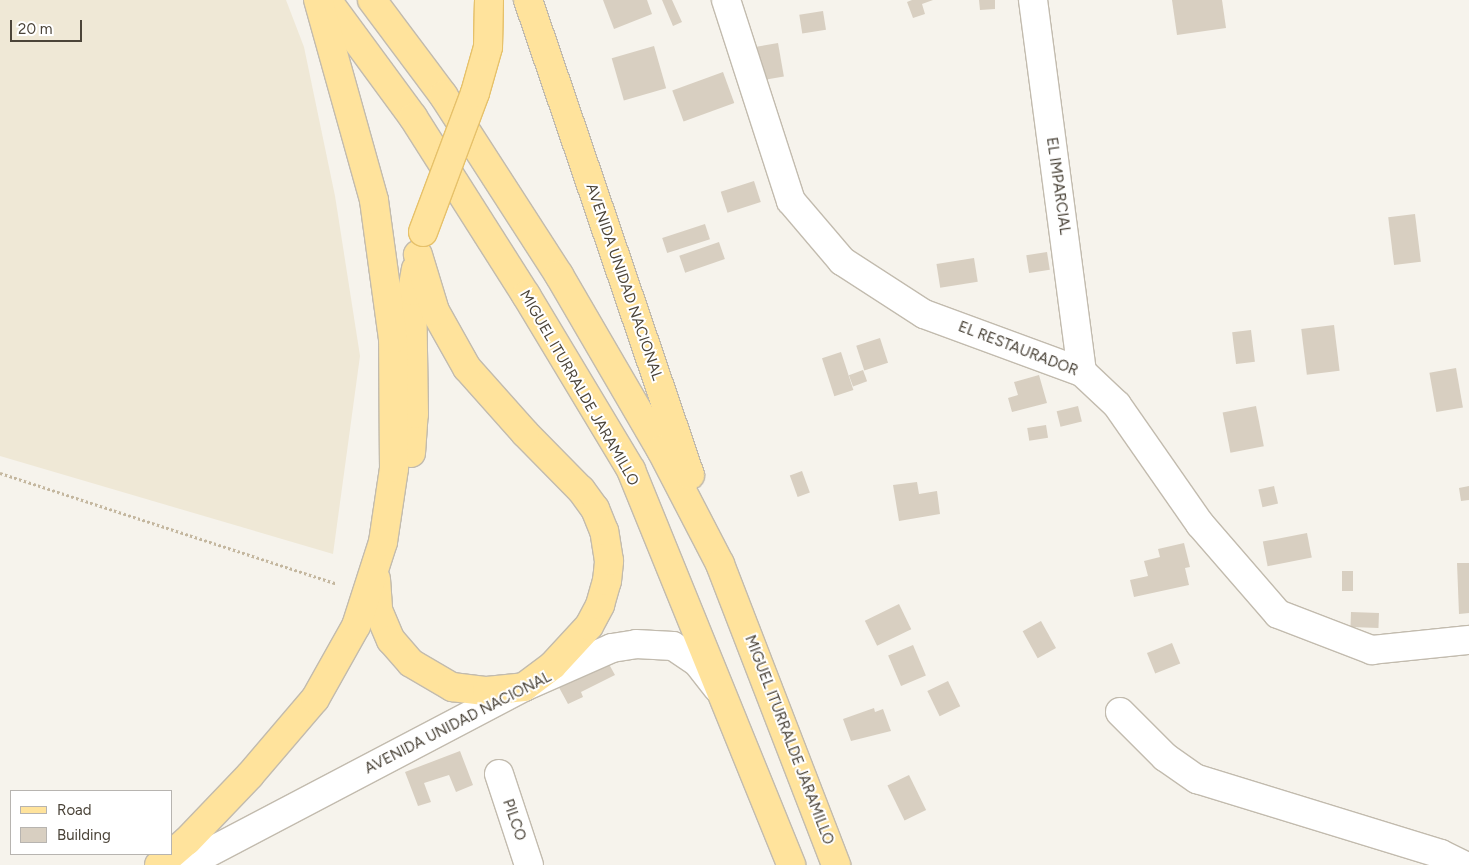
<!DOCTYPE html>
<html>
<head>
<meta charset="utf-8">
<style>
  body { margin:0 }
  #map { position:relative; width:1469px; height:865px; overflow:hidden; background:#f6f3ec; font-family:Figtree,sans-serif }
  div>[style] { position:absolute }
  .education>* { inset:0; background:#efe8d6 }
  .building>* { inset:0; background:#d8cfc1; transform-origin:0 0 }
  .path>* { height:3px; margin-top:-1.5px; transform-origin:0; background:repeating-linear-gradient(90deg,#c4b79f 0 2.5px,transparent 0 5px) }
  .roads { filter:drop-shadow(1px 0 #c2bbae) drop-shadow(-1px 0 #c2bbae) drop-shadow(0 1px #c2bbae) drop-shadow(0 -1px #c2bbae) }
  .minor>* { height:28px; margin:-14px; padding:0 14px; transform-origin:14px; border-radius:14px; background:#fff }
  .major>* { height:28px; margin:-14px; padding:0 14px; transform-origin:14px; border-radius:14px; background:#ffe39c }
  .bridges { filter:drop-shadow(1px 0 #e6c16a) drop-shadow(-1px 0 #e6c16a) drop-shadow(0 1px #e6c16a) drop-shadow(0 -1px #e6c16a) }
  .major-bridge>* { height:28px; margin:-14px; padding:0 14px; transform-origin:14px; border-radius:14px; background:#ffe39c }
  span { translate:-50% -50%; white-space:nowrap; text-align:center; line-height:1.15; -webkit-text-stroke:4px #fff; paint-order:stroke }
  .street-label { font-size:15px; color:#4b4439 }
  .legend { position:absolute; left:10px; top:790px; width:162px; height:65px; box-sizing:border-box; background:#fff; border:1px solid #b7b4b0; margin:0; padding:6px 9px; list-style:none; font-size:15px; color:#4b4439 }
  .legend li { display:flex; align-items:center; gap:10px; height:25px }
  .legend b { width:25px; border:1px solid #b7b4b0 }
  .scale { position:absolute; left:10px; top:20px; width:72px; height:22px; box-sizing:border-box; border:2px solid #4b4439; border-top:0; padding-left:6px; font-size:15px; line-height:18px; white-space:nowrap; color:#4b4439; -webkit-text-stroke:4px #fff; paint-order:stroke }
</style>
</head>
<body>
<div id="map">
  <div class="education">
    <i style="clip-path:polygon(0 0,286px 0,304px 47px,335px 196px,360px 356px,333px 554px,0 456px)"></i>
  </div>
  <div class="building">
    <i style="clip-path:polygon(603px 0,647px 0,652px 14px,614px 29px)"></i>
    <i style="clip-path:polygon(662px 0,672px 0,682px 22px,673px 26px)"></i>
    <i style="clip-path:polygon(912px 0,933px 0,922px 4px,925px 14px,913px 18px,907px 2px)"></i>
    <i style="clip-path:polygon(979px 0,995px 0,995px 9px,980px 10px)"></i>
    <i style="clip-path:polygon(1172px 0,1222px 0,1226px 28px,1177px 35px)"></i>
    <i style="left:823px;top:11px;width:19px;height:24px;rotate:81deg"></i>
    <i style="left:778px;top:43px;width:34px;height:25px;rotate:80deg"></i>
    <i style="left:654px;top:46px;width:44px;height:44px;rotate:74deg"></i>
    <i style="left:723px;top:72px;width:33px;height:54px;rotate:70deg"></i>
    <i style="left:754px;top:181px;width:22px;height:35px;rotate:72deg"></i>
    <i style="left:1415px;top:214px;width:48px;height:27px;rotate:83deg"></i>
    <i style="left:705px;top:224px;width:16px;height:45px;rotate:72deg"></i>
    <i style="left:719px;top:242px;width:18px;height:42px;rotate:71deg"></i>
    <i style="left:1047px;top:252px;width:18px;height:21px;rotate:81deg"></i>
    <i style="left:974px;top:258px;width:24px;height:38px;rotate:81deg"></i>
    <i style="left:1334px;top:325px;width:46px;height:33px;rotate:83deg"></i>
    <i style="left:1251px;top:330px;width:32px;height:19px;rotate:83deg"></i>
    <i style="left:880px;top:338px;width:26px;height:25px;rotate:72deg"></i>
    <i style="left:841px;top:352px;width:40px;height:20px;rotate:72deg"></i>
    <i style="left:1456px;top:368px;width:40px;height:27px;rotate:80deg"></i>
    <i style="left:863px;top:370px;width:12px;height:15px;rotate:70deg"></i>
    <i style="clip-path:polygon(1039px 375px,1047px 403px,1012px 412px,1008px 398px,1018px 395px,1014px 382px)"></i>
    <i style="left:1078px;top:406px;width:16px;height:22px;rotate:76deg"></i>
    <i style="left:1256px;top:406px;width:41px;height:34px;rotate:79deg"></i>
    <i style="left:1046px;top:425px;width:13px;height:19px;rotate:81deg"></i>
    <i style="left:802px;top:471px;width:23px;height:13px;rotate:70deg"></i>
    <i style="clip-path:polygon(917px 482px,919px 494px,937px 491px,940px 514px,899px 521px,893px 485px)"></i>
    <i style="left:1274px;top:486px;width:18px;height:16px;rotate:77deg"></i>
    <i style="clip-path:polygon(1469px 486px,1469px 500px,1461px 501px,1459px 488px)"></i>
    <i style="left:1307px;top:533px;width:25px;height:45px;rotate:79deg"></i>
    <i style="clip-path:polygon(1184px 543px,1190px 567px,1185px 568px,1189px 585px,1134px 597px,1130px 580px,1148px 576px,1144px 561px,1160px 557px,1158px 549px)"></i>
    <i style="clip-path:polygon(1457px 563px,1469px 563px,1469px 613px,1459px 614px)"></i>
    <i style="left:1342px;top:571px;width:11px;height:20px"></i>
    <i style="left:899px;top:604px;width:28px;height:38px;rotate:64deg"></i>
    <i style="left:1351px;top:612px;width:28px;height:15px;rotate:2deg"></i>
    <i style="left:1041px;top:621px;width:31px;height:21px;rotate:61deg"></i>
    <i style="left:1172px;top:643px;width:22px;height:27px;rotate:68deg"></i>
    <i style="left:913px;top:645px;width:33px;height:27px;rotate:67deg"></i>
    <i style="clip-path:polygon(605px 657px,615px 675px,581px 692px,583px 697px,568px 704px,556px 682px)"></i>
    <i style="left:948px;top:681px;width:28px;height:23px;rotate:64deg"></i>
    <i style="clip-path:polygon(874px 708px,875px 712px,883px 709px,891px 731px,851px 741px,843px 719px)"></i>
    <i style="clip-path:polygon(460px 751px,473px 785px,456px 792px,449px 775px,424px 783px,431px 802px,418px 806px,405px 772px)"></i>
    <i style="left:909px;top:775px;width:39px;height:24px;rotate:64deg"></i>
  </div>
  <div class="path">
    <i style="left:0;top:473px;width:353px;rotate:18.2deg"></i>
  </div>
  <div class="roads">
    <div class="minor">
      <i style="left:726px;top:0;width:211px;rotate:72.1deg"></i>
      <i style="left:791px;top:201px;width:79px;rotate:49.6deg"></i>
      <i style="left:842px;top:261px;width:98px;rotate:32.9deg"></i>
      <i style="left:924px;top:314px;width:168px;rotate:20.2deg"></i>
      <i style="left:1082px;top:372px;width:48px;rotate:43.3deg"></i>
      <i style="left:1117px;top:405px;width:145px;rotate:55.1deg"></i>
      <i style="left:1200px;top:524px;width:119px;rotate:49.1deg"></i>
      <i style="left:1278px;top:614px;width:101px;rotate:21deg"></i>
      <i style="left:1372px;top:650px;width:98px;rotate:-5.9deg"></i>
      <i style="left:1033px;top:0;width:375px;rotate:82.5deg"></i>
      <i style="left:1120px;top:712px;width:64px;rotate:45deg"></i>
      <i style="left:1165px;top:757px;width:39px;rotate:35deg"></i>
      <i style="left:1197px;top:779px;width:255px;rotate:17.1deg"></i>
      <i style="left:1441px;top:854px;width:25px;rotate:26deg"></i>
      <i style="left:499px;top:774px;width:96px;rotate:71.8deg"></i>
      <i style="left:185px;top:865px;width:383px;rotate:-27.7deg"></i>
      <i style="left:524px;top:687px;width:96px;rotate:-23.9deg"></i>
      <i style="left:612px;top:648px;width:24px;rotate:-9deg"></i>
      <i style="left:636px;top:644px;width:37px;rotate:3deg"></i>
      <i style="left:673px;top:646px;width:29px;rotate:34deg"></i>
      <i style="left:697px;top:662px;width:33px;rotate:52deg"></i>
    </div>
    <div class="major">
      <i style="left:327px;top:0;width:145px;rotate:53.7deg"></i>
      <i style="left:413px;top:117px;width:211px;rotate:57.6deg"></i>
      <i style="left:526px;top:295px;width:204px;rotate:59deg"></i>
      <i style="left:631px;top:470px;width:426px;rotate:67.9deg"></i>
      <i style="left:372px;top:0;width:119px;rotate:53.2deg"></i>
      <i style="left:443px;top:95px;width:214px;rotate:57.2deg"></i>
      <i style="left:559px;top:275px;width:203px;rotate:59.8deg"></i>
      <i style="left:661px;top:450px;width:128px;rotate:62.6deg"></i>
      <i style="left:720px;top:564px;width:323px;rotate:68.9deg"></i>
      <i style="left:528px;top:0;width:502px;rotate:71.17deg"></i>
      <i style="left:411px;top:453px;width:39px;rotate:-86deg"></i>
      <i style="left:414px;top:414px;width:123px;rotate:-90.9deg"></i>
      <i style="left:412px;top:291px;width:22px;rotate:-80deg"></i>
      <i style="left:376px;top:579px;width:31px;rotate:86deg"></i>
      <i style="left:378px;top:610px;width:33px;rotate:67deg"></i>
      <i style="left:391px;top:640px;width:30px;rotate:49deg"></i>
      <i style="left:411px;top:663px;width:48px;rotate:30.3deg"></i>
      <i style="left:452px;top:687px;width:35px;rotate:7deg"></i>
      <i style="left:487px;top:691px;width:37px;rotate:-6deg"></i>
      <i style="left:524px;top:687px;width:36px;rotate:-37deg"></i>
      <i style="left:553px;top:665px;width:53px;rotate:-47.3deg"></i>
      <i style="left:589px;top:626px;width:24px;rotate:-62deg"></i>
      <i style="left:600px;top:605px;width:25px;rotate:-74deg"></i>
      <i style="left:607px;top:581px;width:20px;rotate:-84deg"></i>
      <i style="left:609px;top:561px;width:30px;rotate:-99deg"></i>
      <i style="left:604px;top:531px;width:24px;rotate:-112deg"></i>
      <i style="left:595px;top:509px;width:24px;rotate:-126deg"></i>
      <i style="left:581px;top:490px;width:80px;rotate:-134.5deg"></i>
      <i style="left:525px;top:433px;width:87px;rotate:-131.7deg"></i>
      <i style="left:467px;top:368px;width:65px;rotate:-119.3deg"></i>
      <i style="left:435px;top:311px;width:59px;rotate:-106.9deg"></i>
      <i style="left:159px;top:865px;width:37px;rotate:-41deg"></i>
      <i style="left:187px;top:841px;width:91px;rotate:-46.3deg"></i>
      <i style="left:250px;top:775px;width:100px;rotate:-49.5deg"></i>
      <i style="left:315px;top:699px;width:84px;rotate:-60.7deg"></i>
      <i style="left:356px;top:626px;width:88px;rotate:-72.2deg"></i>
      <i style="left:383px;top:542px;width:75px;rotate:-81.5deg"></i>
      <i style="left:394px;top:468px;width:129px;rotate:-90.4deg"></i>
      <i style="left:393px;top:339px;width:140px;rotate:-97.8deg"></i>
      <i style="left:374px;top:200px;width:208px;rotate:-105.6deg"></i>
    </div>
  </div>
  <div class="bridges">
    <div class="major-bridge">
      <i style="left:423px;top:232px;width:148px;rotate:-69.5deg"></i>
      <i style="left:475px;top:93px;width:48px;rotate:-74.2deg"></i>
      <i style="left:488px;top:47px;width:47px;rotate:-88.8deg"></i>
    </div>
  </div>
  <div class="street-label">
    <span style="left:1058px;top:186px;rotate:82deg">EL IMPARCIAL</span>
    <span style="left:624px;top:282px;rotate:71deg">AVENIDA UNIDAD NACIONAL</span>
    <span style="left:1018px;top:349px;rotate:21deg">EL RESTAURADOR</span>
    <span style="left:579px;top:388px;rotate:60deg">MIGUEL ITURRALDE JARAMILLO</span>
    <span style="left:458px;top:723px;rotate:-27deg">AVENIDA UNIDAD NACIONAL</span>
    <span style="left:789px;top:740px;rotate:69deg">MIGUEL ITURRALDE JARAMILLO</span>
    <span style="left:514px;top:820px;rotate:71deg">PILCO</span>
  </div>
  <ul class="legend">
  <li><b style="height:6px;background:#ffe39c"></b>Road</li>
  <li><b style="height:14px;background:#d8cfc1"></b>Building</li>
  </ul>
  <div class="scale">20 m</div>
</div>
</body>
</html>
